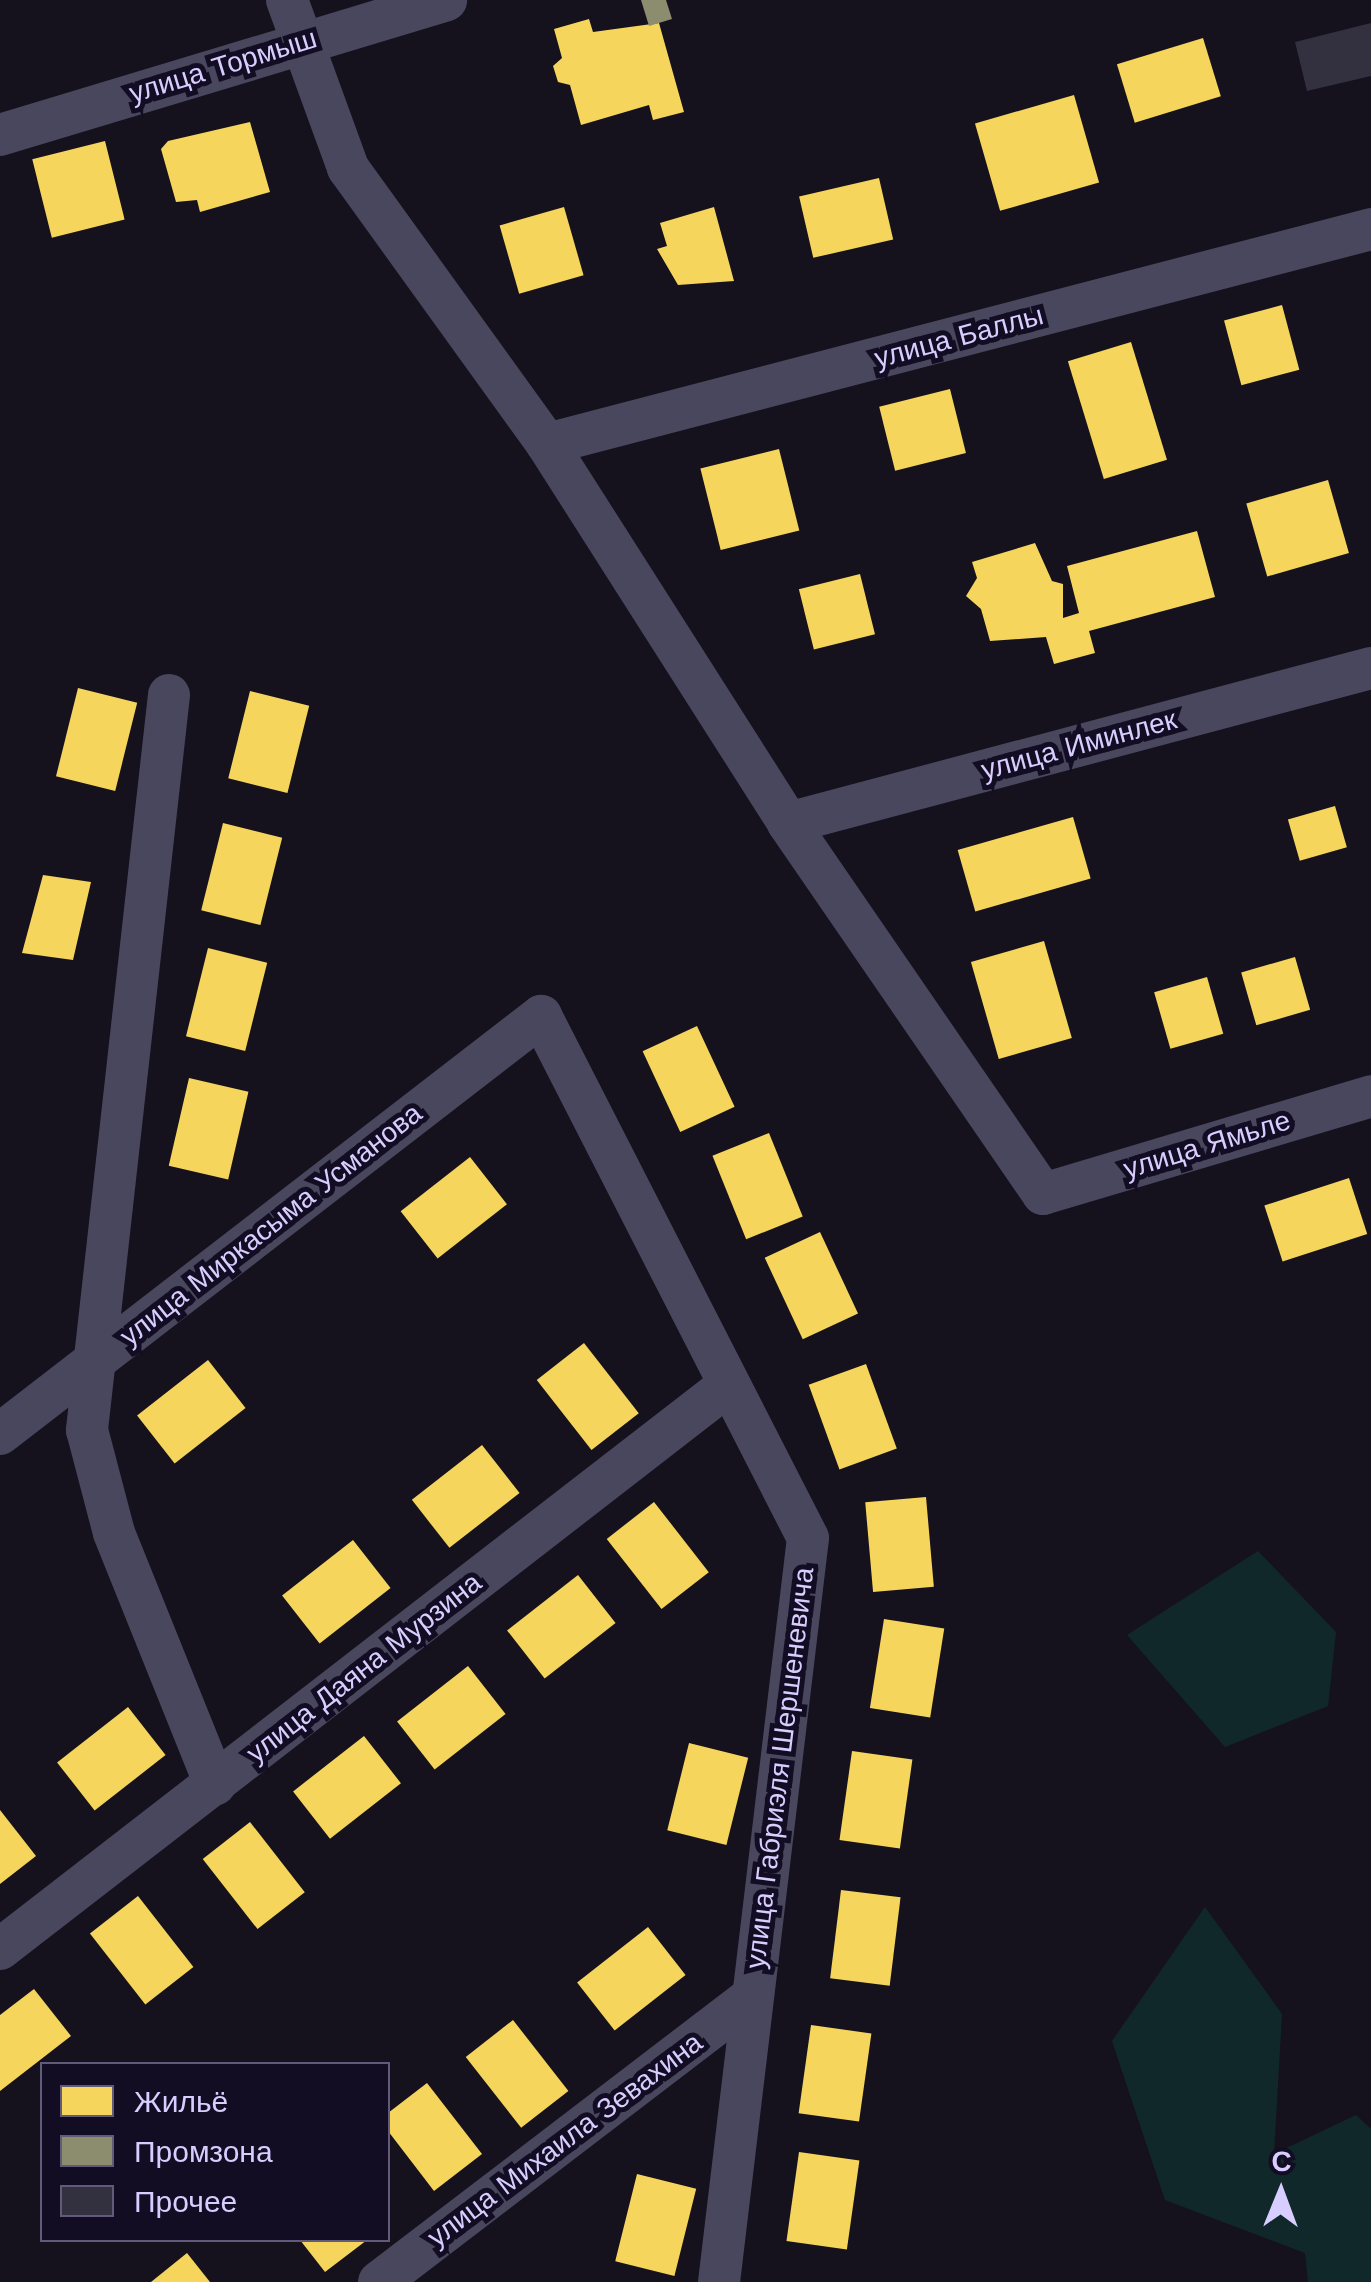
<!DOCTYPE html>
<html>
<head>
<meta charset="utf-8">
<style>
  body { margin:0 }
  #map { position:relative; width:1371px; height:2282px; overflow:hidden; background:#15121d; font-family:"Work Sans",sans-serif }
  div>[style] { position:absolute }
  .green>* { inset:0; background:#11282a }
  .homes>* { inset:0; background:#f6d55c; transform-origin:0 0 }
  .industry>* { inset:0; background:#8c8c6e }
  .building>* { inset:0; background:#33303f }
  .minor>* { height:42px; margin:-21px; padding:0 21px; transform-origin:21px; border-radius:21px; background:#49475e }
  span { translate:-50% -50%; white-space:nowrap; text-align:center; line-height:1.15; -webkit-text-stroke:10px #120d22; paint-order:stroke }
  .street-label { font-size:28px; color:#d7ceff }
  .legend { position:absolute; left:40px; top:2062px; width:350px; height:180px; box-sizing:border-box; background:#120d22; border:2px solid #615a7a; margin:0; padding:12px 18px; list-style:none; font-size:30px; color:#d7ceff }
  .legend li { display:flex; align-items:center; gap:20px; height:50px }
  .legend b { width:50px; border:2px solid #615a7a }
  .north { position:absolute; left:1231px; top:2142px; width:100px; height:100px; -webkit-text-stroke:8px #120d22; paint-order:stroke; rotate:1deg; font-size:28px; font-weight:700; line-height:40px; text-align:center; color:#d7ceff }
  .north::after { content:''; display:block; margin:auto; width:35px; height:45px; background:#d7ceff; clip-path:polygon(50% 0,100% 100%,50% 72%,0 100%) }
</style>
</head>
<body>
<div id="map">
  <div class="green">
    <i style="clip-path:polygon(1258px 1551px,1336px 1632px,1328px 1706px,1225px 1747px,1127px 1635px)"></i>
    <i style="clip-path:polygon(1205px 1907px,1282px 2014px,1274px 2154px,1356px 2115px,1371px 2129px,1371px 2282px,1308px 2282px,1305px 2253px,1165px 2200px,1112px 2041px)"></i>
  </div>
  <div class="homes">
    <i style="clip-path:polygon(589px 19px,593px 32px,659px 23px,684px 112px,653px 120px,649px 105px,581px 125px,570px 85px,558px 82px,553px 66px,562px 58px,554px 29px)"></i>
    <i style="left:1203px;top:38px;width:61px;height:90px;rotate:73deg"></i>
    <i style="left:1074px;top:95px;width:91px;height:103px;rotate:74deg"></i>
    <i style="clip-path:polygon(250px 122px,270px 192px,200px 212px,197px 200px,176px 202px,161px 149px,168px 141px)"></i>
    <i style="left:105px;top:141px;width:81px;height:75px;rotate:76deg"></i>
    <i style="left:879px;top:178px;width:63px;height:82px;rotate:77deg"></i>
    <i style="left:564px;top:207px;width:71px;height:67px;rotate:74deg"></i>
    <i style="clip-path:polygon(714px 207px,734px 281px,678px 285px,657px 249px,667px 246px,660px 223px)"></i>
    <i style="left:1282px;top:305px;width:67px;height:60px;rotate:75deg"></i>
    <i style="left:1131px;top:342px;width:123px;height:66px;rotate:73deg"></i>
    <i style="left:950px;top:389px;width:66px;height:73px;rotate:76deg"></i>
    <i style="left:779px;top:449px;width:84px;height:81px;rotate:76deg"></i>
    <i style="left:1328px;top:480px;width:76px;height:85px;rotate:74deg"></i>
    <i style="clip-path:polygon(1197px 531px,1215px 597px,1089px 631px,1095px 653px,1054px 664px,1046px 637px,990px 641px,981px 609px,966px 596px,977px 578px,972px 562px,1035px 543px,1052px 581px,1063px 584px,1063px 618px,1079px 613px,1067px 566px)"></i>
    <i style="left:860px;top:574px;width:62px;height:63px;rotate:76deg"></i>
    <i style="left:78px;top:688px;width:61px;height:91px;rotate:14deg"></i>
    <i style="left:250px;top:691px;width:61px;height:90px;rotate:14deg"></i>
    <i style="left:1335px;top:806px;width:43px;height:49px;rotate:74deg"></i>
    <i style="left:1073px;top:817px;width:64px;height:120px;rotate:74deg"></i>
    <i style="left:223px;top:823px;width:61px;height:90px;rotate:14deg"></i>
    <i style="clip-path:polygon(43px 875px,91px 882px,73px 960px,22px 953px)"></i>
    <i style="left:1044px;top:941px;width:101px;height:76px;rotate:74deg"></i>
    <i style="left:208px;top:948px;width:61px;height:91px;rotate:14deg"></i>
    <i style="left:1295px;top:957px;width:55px;height:56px;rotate:74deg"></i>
    <i style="left:1207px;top:977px;width:59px;height:55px;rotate:74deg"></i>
    <i style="left:697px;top:1026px;width:89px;height:60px;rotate:65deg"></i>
    <i style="left:189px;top:1078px;width:61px;height:90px;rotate:13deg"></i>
    <i style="left:769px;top:1133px;width:90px;height:61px;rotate:68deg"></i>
    <i style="left:470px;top:1157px;width:60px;height:88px;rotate:52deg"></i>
    <i style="left:1349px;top:1178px;width:59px;height:89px;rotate:72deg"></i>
    <i style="left:820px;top:1232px;width:90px;height:61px;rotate:65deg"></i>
    <i style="left:584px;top:1343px;width:89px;height:60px;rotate:52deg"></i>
    <i style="left:208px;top:1360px;width:61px;height:90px;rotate:52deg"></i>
    <i style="left:866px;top:1364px;width:90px;height:61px;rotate:70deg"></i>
    <i style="left:482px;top:1445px;width:61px;height:89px;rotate:52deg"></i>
    <i style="left:926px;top:1497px;width:90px;height:61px;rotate:85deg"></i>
    <i style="left:654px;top:1502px;width:89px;height:60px;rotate:52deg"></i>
    <i style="left:353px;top:1540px;width:61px;height:90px;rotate:52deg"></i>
    <i style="left:578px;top:1575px;width:61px;height:90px;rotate:52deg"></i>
    <i style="left:884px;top:1619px;width:61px;height:90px;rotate:9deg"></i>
    <i style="left:468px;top:1666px;width:61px;height:90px;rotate:52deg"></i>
    <i style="left:128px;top:1707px;width:61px;height:90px;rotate:52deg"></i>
    <i style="left:364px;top:1736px;width:60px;height:90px;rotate:52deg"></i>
    <i style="left:689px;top:1743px;width:61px;height:90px;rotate:14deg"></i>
    <i style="left:852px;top:1751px;width:61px;height:90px;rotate:8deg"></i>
    <i style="clip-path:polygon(0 1810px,36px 1856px,0 1884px)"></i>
    <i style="left:250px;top:1822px;width:89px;height:60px;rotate:52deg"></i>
    <i style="left:841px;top:1890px;width:60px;height:89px;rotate:7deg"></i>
    <i style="left:138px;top:1896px;width:90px;height:61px;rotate:52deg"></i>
    <i style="left:648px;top:1927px;width:61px;height:90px;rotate:52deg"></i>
    <i style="clip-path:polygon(34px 1989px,71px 2036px,0 2091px,0 2015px)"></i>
    <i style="left:513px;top:2020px;width:90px;height:60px;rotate:52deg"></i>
    <i style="left:811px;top:2025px;width:61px;height:89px;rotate:8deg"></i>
    <i style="clip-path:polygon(427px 2083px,482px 2154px,434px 2191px,388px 2131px,388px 2113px)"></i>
    <i style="left:799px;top:2152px;width:61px;height:90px;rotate:8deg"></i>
    <i style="left:637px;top:2174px;width:61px;height:90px;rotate:14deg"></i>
    <i style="clip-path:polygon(300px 2240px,367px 2240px,325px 2272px)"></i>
    <i style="clip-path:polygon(187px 2253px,210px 2282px,151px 2282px)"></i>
  </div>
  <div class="industry">
    <i style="clip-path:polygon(641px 0,666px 0,672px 19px,649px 26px)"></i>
  </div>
  <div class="building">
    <i style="clip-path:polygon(1371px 23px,1371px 76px,1307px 91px,1295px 42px)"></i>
  </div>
  <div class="minor">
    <i style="left:287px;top:0;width:179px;rotate:70deg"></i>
    <i style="left:348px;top:168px;width:340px;rotate:54.2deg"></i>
    <i style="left:547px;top:444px;width:449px;rotate:57.5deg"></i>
    <i style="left:788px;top:823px;width:450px;rotate:55.5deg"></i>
    <i style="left:1043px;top:1194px;width:342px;rotate:-16.6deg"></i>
    <i style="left:0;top:135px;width:466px;rotate:-16.8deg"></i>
    <i style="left:547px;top:444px;width:852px;rotate:-14.62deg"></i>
    <i style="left:169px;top:695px;width:740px;rotate:96.37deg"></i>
    <i style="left:87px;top:1430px;width:106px;rotate:75.3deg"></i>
    <i style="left:114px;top:1533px;width:271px;rotate:68.1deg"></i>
    <i style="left:788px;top:823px;width:603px;rotate:-14.89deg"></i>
    <i style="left:0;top:1434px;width:684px;rotate:-37.69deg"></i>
    <i style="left:541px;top:1016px;width:586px;rotate:62.91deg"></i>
    <i style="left:808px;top:1538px;width:749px;rotate:96.82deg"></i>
    <i style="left:0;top:1949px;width:920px;rotate:-37.75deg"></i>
    <i style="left:379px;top:2282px;width:469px;rotate:-37.4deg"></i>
  </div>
  <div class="street-label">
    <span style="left:223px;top:66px;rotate:-17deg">улица Тормыш</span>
    <span style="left:959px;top:337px;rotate:-15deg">улица Баллы</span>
    <span style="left:1079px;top:745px;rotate:-15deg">улица Иминлек</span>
    <span style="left:1207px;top:1145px;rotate:-17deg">улица Ямьле</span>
    <span style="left:271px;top:1225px;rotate:-38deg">улица Миркасыма Усманова</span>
    <span style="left:364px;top:1668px;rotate:-38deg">улица Даяна Мурзина</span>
    <span style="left:780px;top:1768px;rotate:-83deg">улица Габриэля Шершеневича</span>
    <span style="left:565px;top:2140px;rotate:-37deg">улица Михаила Зевахина</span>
  </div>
  <ul class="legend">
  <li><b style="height:28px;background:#f6d55c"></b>Жильё</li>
  <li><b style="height:28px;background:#8c8c6e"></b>Промзона</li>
  <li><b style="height:28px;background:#33303f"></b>Прочее</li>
  </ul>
  <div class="north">С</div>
</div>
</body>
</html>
